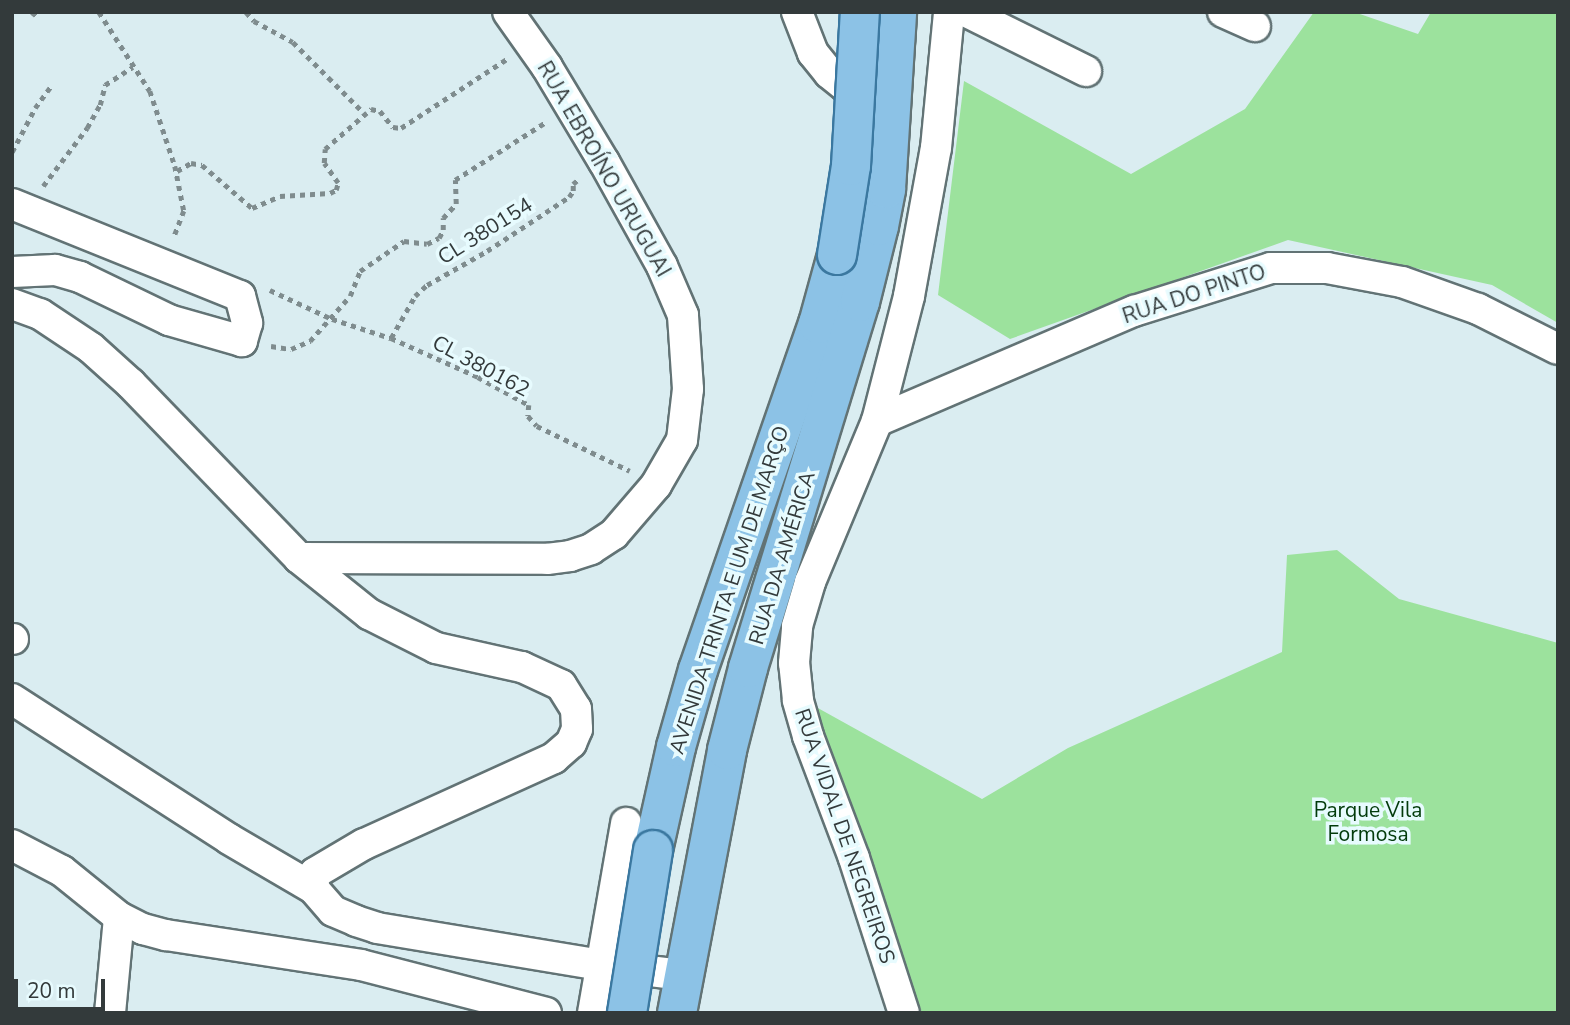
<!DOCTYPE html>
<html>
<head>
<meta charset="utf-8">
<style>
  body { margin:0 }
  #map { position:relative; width:1570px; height:1025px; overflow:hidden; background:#daedf1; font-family:"Nunito Sans",sans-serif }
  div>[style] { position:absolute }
  .green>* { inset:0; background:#9ce29d }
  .path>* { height:4.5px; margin-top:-2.25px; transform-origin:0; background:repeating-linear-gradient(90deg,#7f8c8e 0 5px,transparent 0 10px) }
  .roads { filter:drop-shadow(2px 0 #627375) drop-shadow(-2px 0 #627375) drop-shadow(0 2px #627375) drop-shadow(0 -2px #627375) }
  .minor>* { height:30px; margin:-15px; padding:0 15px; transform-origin:15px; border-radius:15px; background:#fff }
  .major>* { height:38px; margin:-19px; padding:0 19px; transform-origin:19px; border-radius:19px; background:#8cc2e6 }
  .bridges { filter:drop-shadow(2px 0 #3b78a0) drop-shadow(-2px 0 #3b78a0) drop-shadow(0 2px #3b78a0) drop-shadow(0 -2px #3b78a0) }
  .major-bridge>* { height:38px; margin:-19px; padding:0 19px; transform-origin:19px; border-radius:19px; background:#8cc2e6 }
  span { translate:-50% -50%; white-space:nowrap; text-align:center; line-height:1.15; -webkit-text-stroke:7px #e7fbfe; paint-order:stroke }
  .street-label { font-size:21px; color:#333a3b }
  .park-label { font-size:21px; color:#023b0b }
  .frame { position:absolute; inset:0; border:14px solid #333a3b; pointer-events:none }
  .scale { position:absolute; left:14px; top:979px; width:91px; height:32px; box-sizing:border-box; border:4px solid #333a3b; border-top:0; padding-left:9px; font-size:21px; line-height:24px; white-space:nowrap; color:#333a3b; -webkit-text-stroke:5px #e7fbfe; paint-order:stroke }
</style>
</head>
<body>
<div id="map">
  <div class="green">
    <i style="clip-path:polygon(1314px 12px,1354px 12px,1418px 34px,1431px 12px,1558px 12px,1558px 323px,1492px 285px,1288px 240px,1010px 339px,938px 295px,964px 81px,1131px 174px,1245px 109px)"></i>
    <i style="clip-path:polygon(1337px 550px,1399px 599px,1558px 643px,1558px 1013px,917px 1013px,807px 702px,982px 799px,1068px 748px,1282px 652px,1287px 555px)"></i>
  </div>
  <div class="path">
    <i style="left:32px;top:12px;width:6px;rotate:39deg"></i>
    <i style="left:99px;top:12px;width:94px;rotate:57.2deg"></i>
    <i style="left:150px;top:91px;width:79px;rotate:71.6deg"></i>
    <i style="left:175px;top:166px;width:46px;rotate:78.7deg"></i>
    <i style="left:184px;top:211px;width:28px;rotate:111deg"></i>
    <i style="left:246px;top:12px;width:12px;rotate:48deg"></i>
    <i style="left:254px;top:21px;width:44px;rotate:28.3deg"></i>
    <i style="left:293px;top:42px;width:102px;rotate:45deg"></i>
    <i style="left:12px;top:152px;width:50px;rotate:-62.4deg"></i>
    <i style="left:35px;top:108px;width:29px;rotate:-54deg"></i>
    <i style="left:177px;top:171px;width:16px;rotate:-30deg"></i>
    <i style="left:191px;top:163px;width:11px;rotate:10deg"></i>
    <i style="left:202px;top:165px;width:66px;rotate:40.7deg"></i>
    <i style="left:252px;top:208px;width:30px;rotate:-23deg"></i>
    <i style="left:280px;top:196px;width:50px;rotate:-3.4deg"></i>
    <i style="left:330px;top:193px;width:7px;rotate:-27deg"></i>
    <i style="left:336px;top:190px;width:7px;rotate:-74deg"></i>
    <i style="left:338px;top:183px;width:24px;rotate:-125deg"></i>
    <i style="left:324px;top:163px;width:14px;rotate:-86deg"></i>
    <i style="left:325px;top:149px;width:61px;rotate:-41deg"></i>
    <i style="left:371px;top:109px;width:9px;rotate:13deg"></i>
    <i style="left:380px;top:111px;width:21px;rotate:51deg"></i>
    <i style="left:393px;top:127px;width:8px;rotate:7deg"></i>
    <i style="left:401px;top:128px;width:126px;rotate:-33.1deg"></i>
    <i style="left:43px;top:186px;width:73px;rotate:-52.8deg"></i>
    <i style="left:87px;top:128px;width:26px;rotate:-61deg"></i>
    <i style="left:100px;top:105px;width:21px;rotate:-76deg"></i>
    <i style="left:105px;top:85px;width:33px;rotate:-33deg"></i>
    <i style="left:270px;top:290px;width:68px;rotate:25.1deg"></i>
    <i style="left:332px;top:319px;width:62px;rotate:17.9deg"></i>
    <i style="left:391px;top:338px;width:95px;rotate:24.1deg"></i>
    <i style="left:478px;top:377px;width:58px;rotate:28.8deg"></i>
    <i style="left:529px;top:405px;width:11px;rotate:95deg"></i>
    <i style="left:528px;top:416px;width:13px;rotate:48deg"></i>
    <i style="left:537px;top:426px;width:103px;rotate:25.8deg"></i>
    <i style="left:391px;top:338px;width:48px;rotate:-60.3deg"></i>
    <i style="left:415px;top:296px;width:16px;rotate:-43deg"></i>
    <i style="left:427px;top:285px;width:69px;rotate:-29.5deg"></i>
    <i style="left:487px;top:251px;width:98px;rotate:-33.4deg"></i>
    <i style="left:569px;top:197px;width:7px;rotate:-56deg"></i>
    <i style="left:573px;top:191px;width:7px;rotate:-90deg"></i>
    <i style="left:573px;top:184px;width:9px;rotate:-41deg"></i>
    <i style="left:271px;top:346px;width:20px;rotate:9deg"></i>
    <i style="left:291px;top:349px;width:21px;rotate:-23deg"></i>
    <i style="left:310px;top:341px;width:60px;rotate:-48.4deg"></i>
    <i style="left:350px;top:296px;width:27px;rotate:-68deg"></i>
    <i style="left:360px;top:271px;width:53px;rotate:-34.3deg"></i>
    <i style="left:404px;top:241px;width:23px;rotate:7deg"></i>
    <i style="left:427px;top:244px;width:13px;rotate:-27deg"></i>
    <i style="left:439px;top:238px;width:9px;rotate:-63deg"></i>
    <i style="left:443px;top:230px;width:12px;rotate:-90deg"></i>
    <i style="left:443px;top:218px;width:19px;rotate:-47deg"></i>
    <i style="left:456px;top:204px;width:24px;rotate:-92deg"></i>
    <i style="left:455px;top:180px;width:108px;rotate:-32.5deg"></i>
  </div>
  <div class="roads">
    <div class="minor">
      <i style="left:797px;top:12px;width:44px;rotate:68.7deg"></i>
      <i style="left:813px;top:53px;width:26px;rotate:51deg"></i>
      <i style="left:829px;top:73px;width:22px;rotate:39deg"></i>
      <i style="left:846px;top:87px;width:27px;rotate:24deg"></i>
      <i style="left:967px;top:12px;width:133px;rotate:26.4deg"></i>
      <i style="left:1223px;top:12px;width:35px;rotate:24deg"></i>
      <i style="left:12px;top:204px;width:246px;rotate:22deg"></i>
      <i style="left:240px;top:296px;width:28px;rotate:75deg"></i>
      <i style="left:247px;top:323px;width:19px;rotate:106deg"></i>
      <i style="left:242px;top:341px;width:76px;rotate:-164deg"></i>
      <i style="left:169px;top:320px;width:99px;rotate:-154.2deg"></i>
      <i style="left:80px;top:277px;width:26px;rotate:-164deg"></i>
      <i style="left:55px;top:270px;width:43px;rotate:177.3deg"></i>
      <i style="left:12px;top:304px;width:30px;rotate:20deg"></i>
      <i style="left:40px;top:314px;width:61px;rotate:33.7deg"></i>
      <i style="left:91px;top:348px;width:54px;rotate:42deg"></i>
      <i style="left:131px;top:384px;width:242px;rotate:46deg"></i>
      <i style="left:299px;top:558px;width:90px;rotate:38.7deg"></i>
      <i style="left:369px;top:614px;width:75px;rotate:26.9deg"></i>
      <i style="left:436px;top:648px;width:88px;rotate:12.5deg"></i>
      <i style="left:522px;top:667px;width:43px;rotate:24.8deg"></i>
      <i style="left:561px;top:685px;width:28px;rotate:58deg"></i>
      <i style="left:576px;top:709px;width:20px;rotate:87deg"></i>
      <i style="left:577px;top:729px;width:15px;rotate:113deg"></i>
      <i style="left:571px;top:743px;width:23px;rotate:139deg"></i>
      <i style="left:554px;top:758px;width:209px;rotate:155.6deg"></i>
      <i style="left:364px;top:844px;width:57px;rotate:149.4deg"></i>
      <i style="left:315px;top:873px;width:15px;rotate:98deg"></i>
      <i style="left:877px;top:421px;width:280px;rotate:-23.2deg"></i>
      <i style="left:1134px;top:311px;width:144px;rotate:-17.4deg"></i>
      <i style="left:1271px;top:268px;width:56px"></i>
      <i style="left:1327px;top:268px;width:76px;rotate:10.6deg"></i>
      <i style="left:1402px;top:282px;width:81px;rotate:19.6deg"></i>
      <i style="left:1478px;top:309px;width:89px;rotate:26.6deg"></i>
      <i style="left:299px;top:558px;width:248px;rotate:0.2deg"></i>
      <i style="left:547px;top:559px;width:23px;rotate:-7deg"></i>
      <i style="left:570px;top:556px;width:22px;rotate:-18deg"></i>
      <i style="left:591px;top:549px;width:27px;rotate:-33deg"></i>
      <i style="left:614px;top:534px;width:65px;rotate:-49.4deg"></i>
      <i style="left:656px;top:485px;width:52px;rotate:-60deg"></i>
      <i style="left:682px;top:440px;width:51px;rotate:-83.3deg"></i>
      <i style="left:688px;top:389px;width:74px;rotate:-93.9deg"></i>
      <i style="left:683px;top:315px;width:53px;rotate:-113.2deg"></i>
      <i style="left:662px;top:266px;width:119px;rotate:-119.1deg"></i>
      <i style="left:604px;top:162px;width:111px;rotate:-121deg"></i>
      <i style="left:547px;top:67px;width:67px;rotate:-125.3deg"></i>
      <i style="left:12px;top:639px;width:1px"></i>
      <i style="left:12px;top:699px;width:258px;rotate:32.8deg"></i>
      <i style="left:229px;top:839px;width:97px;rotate:30.3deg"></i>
      <i style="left:313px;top:888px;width:30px;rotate:49deg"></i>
      <i style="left:333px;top:911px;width:25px;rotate:23deg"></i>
      <i style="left:356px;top:921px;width:22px;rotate:18deg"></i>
      <i style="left:377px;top:928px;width:226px;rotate:9.4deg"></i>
      <i style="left:600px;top:965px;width:84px;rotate:6.9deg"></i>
      <i style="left:12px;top:845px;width:56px;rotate:27.5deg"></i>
      <i style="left:62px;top:871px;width:73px;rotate:38.9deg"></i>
      <i style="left:119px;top:917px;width:27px;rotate:27deg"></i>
      <i style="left:143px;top:929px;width:24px;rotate:15deg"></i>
      <i style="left:166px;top:935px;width:197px;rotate:8.7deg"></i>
      <i style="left:361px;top:965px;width:191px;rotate:14.5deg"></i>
      <i style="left:110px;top:1013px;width:96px;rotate:-84.6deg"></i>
      <i style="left:593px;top:1013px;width:193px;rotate:-80.1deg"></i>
      <i style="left:904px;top:1013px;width:163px;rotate:-107.9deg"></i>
      <i style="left:854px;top:858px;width:130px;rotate:-110.7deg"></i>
      <i style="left:808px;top:736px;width:37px;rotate:-106deg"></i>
      <i style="left:798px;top:700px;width:37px;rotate:-96deg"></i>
      <i style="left:794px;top:663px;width:37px;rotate:-85deg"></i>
      <i style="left:797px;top:626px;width:46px;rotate:-73.5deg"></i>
      <i style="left:810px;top:582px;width:174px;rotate:-67.4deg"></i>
      <i style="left:877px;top:421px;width:129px;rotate:-75.6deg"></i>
      <i style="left:909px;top:296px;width:150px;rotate:-79.7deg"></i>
      <i style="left:936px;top:148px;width:137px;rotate:-84.5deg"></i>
    </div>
    <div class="major">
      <i style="left:653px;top:850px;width:106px;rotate:-77.4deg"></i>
      <i style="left:676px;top:747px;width:80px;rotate:-74.1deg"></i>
      <i style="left:698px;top:670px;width:366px;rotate:-70.9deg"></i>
      <i style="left:818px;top:324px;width:72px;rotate:-74.6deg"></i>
      <i style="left:677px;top:1013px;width:268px;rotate:-79.2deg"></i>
      <i style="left:727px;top:750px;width:85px;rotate:-75.6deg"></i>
      <i style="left:748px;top:668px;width:383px;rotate:-73deg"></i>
      <i style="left:860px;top:302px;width:78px;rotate:-76deg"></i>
      <i style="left:879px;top:226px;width:38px;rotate:-79deg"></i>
      <i style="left:886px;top:189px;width:177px;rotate:-86.4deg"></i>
    </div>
  </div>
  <div class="bridges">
    <div class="major-bridge">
      <i style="left:837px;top:255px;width:90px;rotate:-81.1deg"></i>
      <i style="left:851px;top:166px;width:154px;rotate:-86.7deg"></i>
      <i style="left:627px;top:1013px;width:165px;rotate:-80.9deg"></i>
    </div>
  </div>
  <div class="street-label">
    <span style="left:604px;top:169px;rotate:60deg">RUA EBROÍNO URUGUAI</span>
    <span style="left:485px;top:231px;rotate:-32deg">CL 380154</span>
    <span style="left:1194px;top:294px;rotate:-18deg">RUA DO PINTO</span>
    <span style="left:481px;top:366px;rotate:28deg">CL 380162</span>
    <span style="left:782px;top:558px;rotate:-73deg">RUA DA AMÉRICA</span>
    <span style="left:729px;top:590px;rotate:-72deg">AVENIDA TRINTA E UM DE MARÇO</span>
    <span style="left:845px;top:836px;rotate:71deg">RUA VIDAL DE NEGREIROS</span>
  </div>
  <div class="park-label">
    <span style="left:1368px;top:822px">Parque Vila<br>Formosa</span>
  </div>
  <div class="frame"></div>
  <div class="scale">20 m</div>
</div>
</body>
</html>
